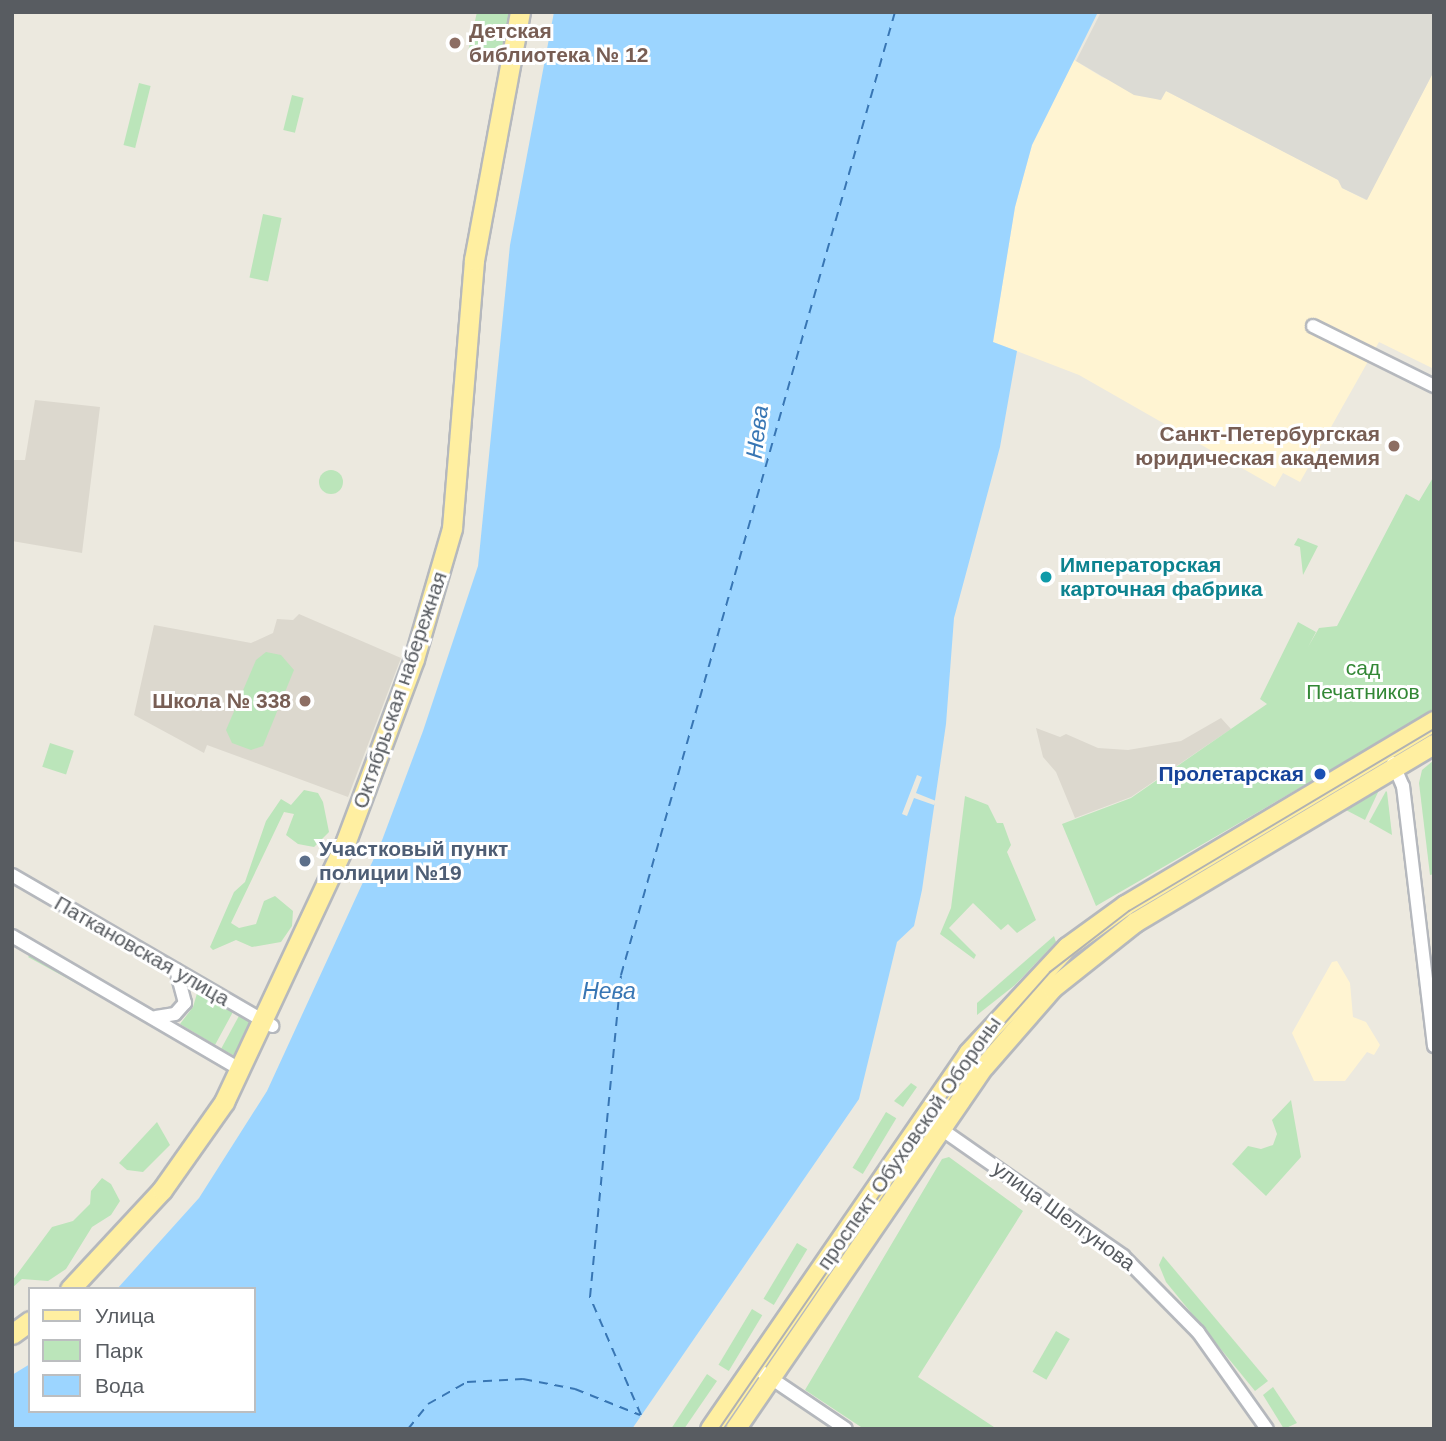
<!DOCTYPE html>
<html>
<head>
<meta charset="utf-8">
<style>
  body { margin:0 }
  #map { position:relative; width:1446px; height:1441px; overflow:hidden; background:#ece9df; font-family:Helvetica,sans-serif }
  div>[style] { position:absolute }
  .commercial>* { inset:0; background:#fff4d2 }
  .industrial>* { inset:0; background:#dcdbd4 }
  .education>* { inset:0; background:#dcd8ce }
  .green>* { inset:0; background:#bbe5ba; transform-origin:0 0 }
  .round { border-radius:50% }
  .water>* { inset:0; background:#9cd5ff }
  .pier>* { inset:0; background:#ece9df }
  .ferry>* { height:2px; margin-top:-1px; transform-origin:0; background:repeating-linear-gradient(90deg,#3876b4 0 9px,transparent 0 16px) }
  .roads { filter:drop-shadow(2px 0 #b5b8bd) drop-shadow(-2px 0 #b5b8bd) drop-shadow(0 2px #b5b8bd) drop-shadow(0 -2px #b5b8bd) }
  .minor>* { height:12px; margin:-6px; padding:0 6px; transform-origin:6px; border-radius:6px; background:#fff }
  .primary>* { height:19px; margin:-9.5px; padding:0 9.5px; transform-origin:9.5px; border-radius:9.5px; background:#ffefa1 }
  .tram>* { height:2px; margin:-1px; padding:0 1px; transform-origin:1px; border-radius:1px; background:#b1b2b2 }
  .dots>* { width:19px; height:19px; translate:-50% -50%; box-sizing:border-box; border:4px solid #fff; border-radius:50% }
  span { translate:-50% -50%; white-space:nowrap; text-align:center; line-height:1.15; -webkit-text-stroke:6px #fff; paint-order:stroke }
  .education-label { font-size:21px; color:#785e54; font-weight:700 }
  .left { translate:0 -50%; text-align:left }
  .right { translate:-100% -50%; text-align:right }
  .culture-label { font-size:21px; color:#0d838f; font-weight:700 }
  .park-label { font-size:21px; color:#328735 }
  .street-label { font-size:21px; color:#585c61 }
  .transit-label { font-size:21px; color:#164399; font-weight:700 }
  .service-label { font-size:21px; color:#4e5e75; font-weight:700 }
  .water-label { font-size:23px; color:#3876b4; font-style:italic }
  .frame { position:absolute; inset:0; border:14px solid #585c61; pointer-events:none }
  .legend { position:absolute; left:28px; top:1287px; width:228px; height:126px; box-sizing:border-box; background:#fff; border:2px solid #bcbec0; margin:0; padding:9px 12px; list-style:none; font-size:21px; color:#585c61 }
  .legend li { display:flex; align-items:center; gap:14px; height:35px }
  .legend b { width:35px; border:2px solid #bcbec0 }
</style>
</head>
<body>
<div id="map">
  <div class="commercial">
    <i style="clip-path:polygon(1074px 60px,1102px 77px,1160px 100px,1166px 91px,1339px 180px,1342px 188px,1366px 200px,1434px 71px,1434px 369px,1379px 342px,1300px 482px,1283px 473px,1275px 487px,1079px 375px,993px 342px,1015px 207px,1032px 145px)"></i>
    <i style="clip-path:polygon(1337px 961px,1350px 983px,1353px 1017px,1366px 1022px,1380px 1045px,1374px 1055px,1367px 1052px,1345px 1081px,1314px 1081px,1292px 1033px,1332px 962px)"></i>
  </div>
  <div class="industrial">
    <i style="clip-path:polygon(1101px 12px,1434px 12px,1434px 71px,1367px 200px,1342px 188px,1338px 180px,1166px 91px,1161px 100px,1134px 95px,1076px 61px)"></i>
  </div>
  <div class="education">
    <i style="clip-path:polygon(35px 400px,100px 407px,82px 553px,12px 541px,12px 460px,25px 460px)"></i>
    <i style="clip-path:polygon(299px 614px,401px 658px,348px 797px,207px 745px,204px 753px,134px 715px,154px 625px,251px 643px,273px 633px,277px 619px,293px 620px)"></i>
    <i style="clip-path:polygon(1221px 718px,1231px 729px,1131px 797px,1075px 818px,1056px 772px,1043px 757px,1036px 728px,1060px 737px,1066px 734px,1098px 748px,1128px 750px,1181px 741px)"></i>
  </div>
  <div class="green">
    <i style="clip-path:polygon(477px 12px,509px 12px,501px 63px,467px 56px)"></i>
    <i style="left:139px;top:83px;width:12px;height:64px;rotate:14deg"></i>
    <i style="left:292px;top:95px;width:12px;height:36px;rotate:14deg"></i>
    <i style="left:263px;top:214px;width:19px;height:65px;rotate:12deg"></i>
    <i class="round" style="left:319px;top:470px;width:24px;height:24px"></i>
    <i style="clip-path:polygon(1434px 476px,1434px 710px,1096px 906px,1062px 824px,1131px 798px,1267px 704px,1260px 699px,1298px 622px,1316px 632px,1308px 647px,1319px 628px,1337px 626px,1406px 494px,1419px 501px)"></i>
    <i style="clip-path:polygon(1298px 538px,1318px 546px,1303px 575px,1300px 547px,1294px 545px)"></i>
    <i style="clip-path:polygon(266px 652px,281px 655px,294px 670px,263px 746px,251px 750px,232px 743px,226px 730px,256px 660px)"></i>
    <i style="left:50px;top:743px;width:25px;height:25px;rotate:18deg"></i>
    <i style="clip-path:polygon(1434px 760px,1434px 874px,1430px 875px,1419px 783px,1422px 770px)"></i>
    <i style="clip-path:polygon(1380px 788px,1365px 820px,1344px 809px)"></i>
    <i style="clip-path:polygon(304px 790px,318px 793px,323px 802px,329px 832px,314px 847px,298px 844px,286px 835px,294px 814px,284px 812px,231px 923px,239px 928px,256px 924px,264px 901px,275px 896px,293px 911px,292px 926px,281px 942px,252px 947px,236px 940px,213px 950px,210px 947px,234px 892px,245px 882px,266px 821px,281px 799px,291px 805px)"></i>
    <i style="clip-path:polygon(1386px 791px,1387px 792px,1392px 835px,1369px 822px)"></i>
    <i style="clip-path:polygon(965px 796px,988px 805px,997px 823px,1003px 823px,1011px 845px,1007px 852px,1036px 920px,1017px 933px,1008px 924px,1001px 930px,973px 903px,949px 928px,976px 955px,974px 959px,940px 934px,951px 908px)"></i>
    <i style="clip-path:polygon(1054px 936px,1056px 942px,1015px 985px,977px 1015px,977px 1003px)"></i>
    <i style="clip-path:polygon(32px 953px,158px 1026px,158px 1028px,28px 957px)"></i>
    <i style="clip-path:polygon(198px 990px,234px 1010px,215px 1045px,180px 1024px,193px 1007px)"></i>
    <i style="clip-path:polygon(240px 1014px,251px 1023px,238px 1055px,233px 1055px,221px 1049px)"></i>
    <i style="clip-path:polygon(911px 1083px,917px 1087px,903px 1107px,894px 1101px)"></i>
    <i style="clip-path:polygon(1291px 1100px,1301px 1157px,1266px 1196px,1232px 1164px,1248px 1146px,1261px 1149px,1273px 1145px,1277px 1134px,1272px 1120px)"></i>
    <i style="left:886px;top:1112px;width:12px;height:65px;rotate:31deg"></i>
    <i style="clip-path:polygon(157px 1122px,170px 1145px,143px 1172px,127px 1170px,119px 1163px)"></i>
    <i style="clip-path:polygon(949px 1157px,1023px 1211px,918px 1377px,997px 1429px,864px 1429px,805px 1390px,942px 1159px)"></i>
    <i style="clip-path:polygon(102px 1178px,111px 1184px,120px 1201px,111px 1215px,92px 1227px,66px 1269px,48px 1281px,22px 1279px,12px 1288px,12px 1281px,52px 1227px,73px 1221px,90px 1204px,91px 1191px)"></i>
    <i style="left:797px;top:1243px;width:12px;height:65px;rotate:31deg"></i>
    <i style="clip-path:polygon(1163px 1256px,1268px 1381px,1255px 1391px,1166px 1282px,1159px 1265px)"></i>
    <i style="left:752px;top:1309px;width:12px;height:65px;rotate:31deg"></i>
    <i style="left:1056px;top:1331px;width:16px;height:47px;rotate:30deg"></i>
    <i style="clip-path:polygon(707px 1374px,717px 1381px,684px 1429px,671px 1429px)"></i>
    <i style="clip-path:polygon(1273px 1387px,1297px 1423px,1284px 1429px,1263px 1395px)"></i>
  </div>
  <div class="water">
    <i style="clip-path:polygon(554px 12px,1098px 12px,1032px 145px,1015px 207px,993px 342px,1017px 351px,1000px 447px,954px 618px,946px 724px,922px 890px,914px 926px,897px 942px,859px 1099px,632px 1429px,12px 1429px,12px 1375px,30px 1364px,30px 1411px,254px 1411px,254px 1289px,117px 1289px,199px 1198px,267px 1091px,381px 843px,423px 731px,478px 566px,510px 245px)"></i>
  </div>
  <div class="pier">
    <i style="clip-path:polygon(917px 775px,922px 777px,916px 793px,936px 801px,934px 805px,914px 798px,907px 816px,902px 814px)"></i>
  </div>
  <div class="ferry">
    <i style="left:641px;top:1415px;width:129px;rotate:-113.4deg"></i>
    <i style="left:590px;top:1297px;width:323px;rotate:-84.5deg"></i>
    <i style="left:621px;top:975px;width:1001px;rotate:-74.12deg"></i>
    <i style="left:408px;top:1429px;width:32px;rotate:-51deg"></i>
    <i style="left:428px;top:1404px;width:45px;rotate:-29.4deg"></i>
    <i style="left:467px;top:1382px;width:56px;rotate:-3.1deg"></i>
    <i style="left:523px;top:1379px;width:53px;rotate:10.9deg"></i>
    <i style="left:575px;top:1389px;width:70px;rotate:21.8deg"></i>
  </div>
  <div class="roads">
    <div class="minor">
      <i style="left:1313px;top:326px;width:135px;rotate:26.4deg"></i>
      <i style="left:1393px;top:763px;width:25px;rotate:67deg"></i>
      <i style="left:1403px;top:786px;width:262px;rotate:83.2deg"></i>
      <i style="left:12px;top:875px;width:301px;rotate:30.1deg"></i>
      <i style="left:12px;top:936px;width:264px;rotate:30.3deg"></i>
      <i style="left:156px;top:1017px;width:19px;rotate:-9deg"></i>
      <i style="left:175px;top:1014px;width:15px;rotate:-48deg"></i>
      <i style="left:185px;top:1003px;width:34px;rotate:-105deg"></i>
      <i style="left:924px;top:1117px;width:243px;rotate:34.9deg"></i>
      <i style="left:1123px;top:1256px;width:107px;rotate:45.4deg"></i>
      <i style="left:1198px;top:1332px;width:119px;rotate:54.6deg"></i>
      <i style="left:753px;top:1366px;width:112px;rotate:34.1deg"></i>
    </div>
    <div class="primary">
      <i style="left:70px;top:1289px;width:135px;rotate:-47.1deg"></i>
      <i style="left:162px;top:1190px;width:108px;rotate:-54.8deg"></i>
      <i style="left:224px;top:1102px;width:288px;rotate:-64.9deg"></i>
      <i style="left:346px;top:841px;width:194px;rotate:-69.5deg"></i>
      <i style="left:414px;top:659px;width:136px;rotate:-73.8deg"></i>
      <i style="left:452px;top:528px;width:269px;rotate:-85.3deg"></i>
      <i style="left:474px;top:260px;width:252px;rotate:-79.5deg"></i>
      <i style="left:12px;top:1334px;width:22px;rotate:-36deg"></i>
      <i style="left:710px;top:1429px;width:456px;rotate:-55.5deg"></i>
      <i style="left:968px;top:1053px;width:145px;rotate:-47deg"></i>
      <i style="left:1067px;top:947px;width:72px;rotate:-35.9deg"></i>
      <i style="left:1125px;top:905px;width:360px;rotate:-30.8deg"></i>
      <i style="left:735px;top:1429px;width:440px;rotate:-55.6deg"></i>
      <i style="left:984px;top:1066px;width:103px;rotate:-48.9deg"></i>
      <i style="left:1052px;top:988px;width:106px;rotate:-38.5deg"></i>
      <i style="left:1135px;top:922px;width:348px;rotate:-30.8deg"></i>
    </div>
  </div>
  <div class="tram">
    <i style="left:719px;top:1429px;width:450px;rotate:-55.5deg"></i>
    <i style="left:974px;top:1058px;width:115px;rotate:-48.5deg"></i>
    <i style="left:1050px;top:972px;width:100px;rotate:-37.7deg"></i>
    <i style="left:1129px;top:911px;width:355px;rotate:-30.8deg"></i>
  </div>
  <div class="dots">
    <i style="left:455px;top:43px;background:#8d6e63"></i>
    <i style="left:1394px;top:446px;background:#8d6e63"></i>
    <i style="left:1046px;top:577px;background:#0f9aa8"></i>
    <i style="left:305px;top:701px;background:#8d6e63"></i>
    <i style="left:1320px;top:774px;background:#1a4fb4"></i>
    <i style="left:305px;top:861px;background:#5c6f8a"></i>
  </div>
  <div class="education-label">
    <span class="left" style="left:469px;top:43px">Детская<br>библиотека № 12</span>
    <span class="right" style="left:1380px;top:446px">Санкт-Петербургская<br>юридическая академия</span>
    <span class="right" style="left:291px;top:701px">Школа № 338</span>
  </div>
  <div class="culture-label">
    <span class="left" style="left:1060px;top:577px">Императорская<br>карточная фабрика</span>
  </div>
  <div class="park-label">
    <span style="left:1363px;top:680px">сад<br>Печатников</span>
  </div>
  <div class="street-label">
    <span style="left:400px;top:690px;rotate:-71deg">Октябрьская набережная</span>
    <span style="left:142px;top:951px;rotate:30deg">Паткановская улица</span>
    <span style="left:909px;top:1143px;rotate:-55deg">проспект Обуховской Обороны</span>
    <span style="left:1064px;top:1216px;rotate:36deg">улица Шелгунова</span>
  </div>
  <div class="transit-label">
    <span class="right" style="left:1304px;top:774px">Пролетарская</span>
  </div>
  <div class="service-label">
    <span class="left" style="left:319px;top:861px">Участковый пункт<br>полиции №19</span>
  </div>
  <div class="water-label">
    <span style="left:757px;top:432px;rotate:-83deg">Нева</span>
    <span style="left:609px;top:991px">Нева</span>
  </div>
  <div class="frame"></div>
  <ul class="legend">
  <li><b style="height:9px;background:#ffefa1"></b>Улица</li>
  <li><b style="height:19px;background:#bbe5ba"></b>Парк</li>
  <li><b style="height:19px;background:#9cd5ff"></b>Вода</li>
  </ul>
</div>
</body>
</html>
